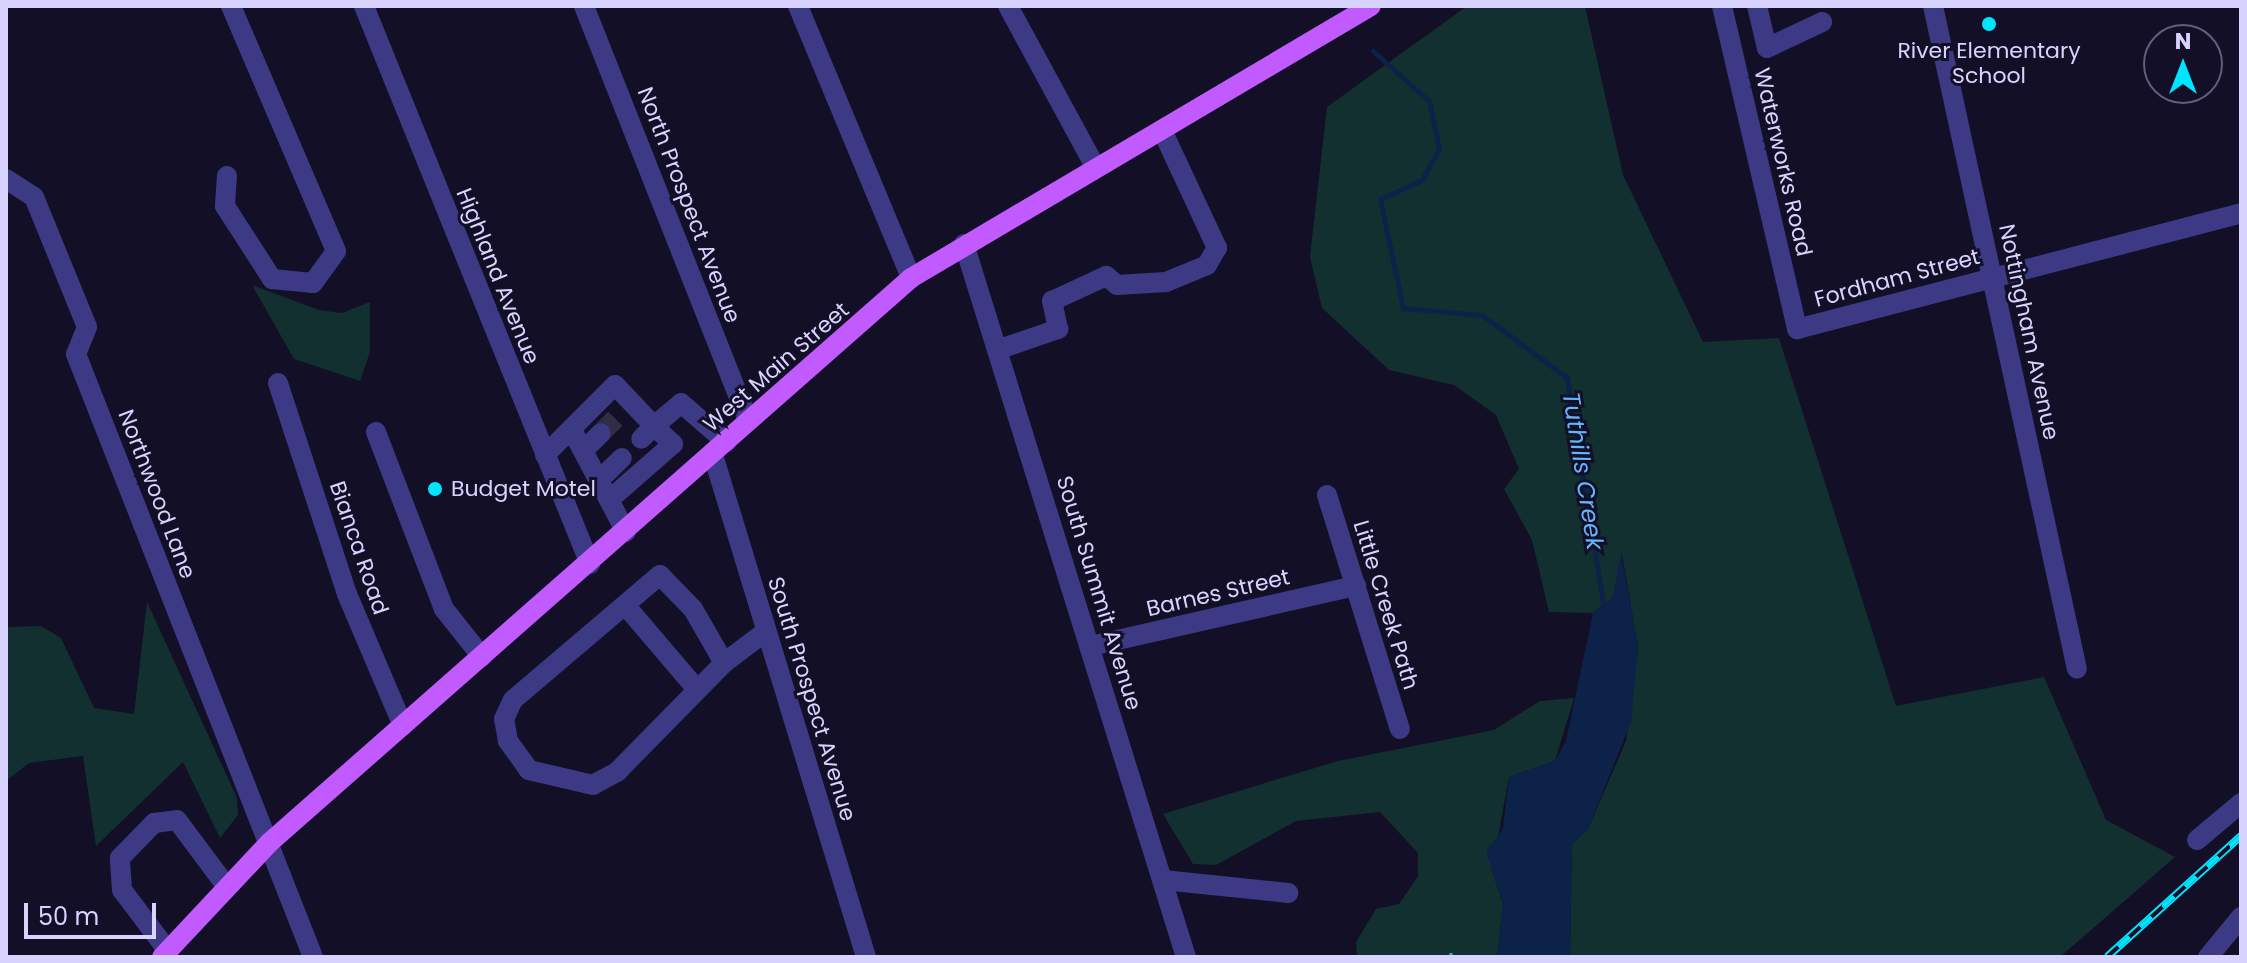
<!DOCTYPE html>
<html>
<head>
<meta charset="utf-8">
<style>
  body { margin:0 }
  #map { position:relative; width:2247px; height:963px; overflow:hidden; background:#130f26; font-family:Poppins,sans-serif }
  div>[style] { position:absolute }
  .green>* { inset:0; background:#12302f }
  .water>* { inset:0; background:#0c2248 }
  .stream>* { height:5px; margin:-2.5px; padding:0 2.5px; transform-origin:2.5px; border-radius:2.5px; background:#0c2248 }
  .minor-tunnel>* { height:20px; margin-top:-10px; transform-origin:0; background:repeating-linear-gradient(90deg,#312d47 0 20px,transparent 0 30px) }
  .path>* { height:3px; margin-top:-1.5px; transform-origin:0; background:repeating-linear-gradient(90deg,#2fb8b0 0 4px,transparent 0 10px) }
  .minor>* { height:20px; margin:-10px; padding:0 10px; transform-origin:10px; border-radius:10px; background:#3d3a85 }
  .major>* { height:20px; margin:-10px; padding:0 10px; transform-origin:10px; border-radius:10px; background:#c25bff }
  .rail>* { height:8px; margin-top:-4px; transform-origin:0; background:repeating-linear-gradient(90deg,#130f26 0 15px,#00e5ff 0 30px); box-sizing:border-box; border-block:2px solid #00e5ff }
  .dots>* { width:22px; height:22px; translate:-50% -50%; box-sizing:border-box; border:4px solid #130f26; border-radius:50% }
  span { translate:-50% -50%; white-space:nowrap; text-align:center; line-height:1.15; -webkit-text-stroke:6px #130f26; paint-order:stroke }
  .poi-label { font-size:22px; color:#d9d4ff }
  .left { translate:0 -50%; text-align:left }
  .street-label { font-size:22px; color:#d9d4ff }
  .water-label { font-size:24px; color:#62b6ff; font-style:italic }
  .frame { position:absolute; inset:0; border:8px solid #d9d4ff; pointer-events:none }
  .north { position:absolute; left:2143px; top:24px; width:80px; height:80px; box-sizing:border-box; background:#130f26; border:2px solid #625e7d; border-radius:50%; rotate:0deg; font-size:22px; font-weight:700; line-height:32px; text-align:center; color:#d9d4ff }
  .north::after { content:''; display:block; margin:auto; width:28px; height:36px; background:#00e5ff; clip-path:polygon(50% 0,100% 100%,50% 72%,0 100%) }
  .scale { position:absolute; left:24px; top:903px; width:132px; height:36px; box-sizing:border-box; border:4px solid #d9d4ff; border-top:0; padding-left:10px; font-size:24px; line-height:28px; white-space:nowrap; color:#d9d4ff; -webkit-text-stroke:6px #130f26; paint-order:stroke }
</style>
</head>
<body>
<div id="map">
  <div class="green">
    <i style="clip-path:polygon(1467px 6px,1585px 6px,1623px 175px,1703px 342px,1779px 338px,1896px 706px,2044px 677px,2106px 820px,2175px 857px,2060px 957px,1570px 957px,1572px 844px,1588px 829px,1626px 741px,1638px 648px,1622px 554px,1613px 597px,1593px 613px,1549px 612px,1532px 540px,1504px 489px,1519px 469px,1496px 415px,1454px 385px,1389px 370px,1322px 308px,1310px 257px,1327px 107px)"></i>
    <i style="clip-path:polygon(252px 285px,319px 310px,342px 313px,370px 302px,370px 352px,360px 381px,294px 359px)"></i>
    <i style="clip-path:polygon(147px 602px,237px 798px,238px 815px,220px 838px,183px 762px,96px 846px,83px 756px,29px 763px,6px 781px,6px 627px,41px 626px,61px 638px,94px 708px,134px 714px)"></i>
    <i style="clip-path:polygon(1574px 698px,1555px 761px,1509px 777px,1492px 870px,1503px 904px,1497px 957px,1357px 957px,1356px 942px,1376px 909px,1399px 904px,1418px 876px,1418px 853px,1380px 812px,1296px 821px,1216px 865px,1193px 864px,1163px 814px,1338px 761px,1494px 730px,1540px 701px)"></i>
  </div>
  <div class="water">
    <i style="clip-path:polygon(1621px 552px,1638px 648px,1631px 722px,1588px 829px,1572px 844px,1570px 957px,1497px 957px,1503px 904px,1486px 851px,1503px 829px,1509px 777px,1555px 761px,1566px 741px,1593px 613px,1613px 597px)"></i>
  </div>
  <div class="stream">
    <i style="left:1373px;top:51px;width:75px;rotate:41.8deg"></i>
    <i style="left:1429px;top:101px;width:49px;rotate:78.2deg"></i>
    <i style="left:1439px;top:149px;width:35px;rotate:119deg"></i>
    <i style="left:1422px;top:180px;width:46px;rotate:155.7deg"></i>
    <i style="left:1380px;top:199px;width:111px;rotate:78.1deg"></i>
    <i style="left:1403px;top:308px;width:79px;rotate:5.1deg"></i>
    <i style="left:1482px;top:315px;width:106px;rotate:36.5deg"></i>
    <i style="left:1567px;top:378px;width:235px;rotate:80.9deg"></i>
  </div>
  <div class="minor-tunnel">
    <i style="left:601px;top:433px;width:25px;rotate:-45deg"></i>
  </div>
  <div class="path">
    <i style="left:1451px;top:952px;width:5px;rotate:90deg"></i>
  </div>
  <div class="minor">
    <i style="left:364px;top:6px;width:602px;rotate:67.95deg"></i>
    <i style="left:584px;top:6px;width:446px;rotate:68.4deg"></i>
    <i style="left:798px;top:6px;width:295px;rotate:67.4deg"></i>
    <i style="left:1008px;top:6px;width:184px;rotate:61.5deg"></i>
    <i style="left:1722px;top:6px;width:332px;rotate:76.9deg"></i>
    <i style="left:1797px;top:329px;width:459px;rotate:-14.6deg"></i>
    <i style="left:1757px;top:6px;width:43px;rotate:76.6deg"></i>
    <i style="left:1767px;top:48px;width:61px;rotate:-25.3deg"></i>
    <i style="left:1933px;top:6px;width:678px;rotate:77.75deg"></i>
    <i style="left:227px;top:176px;width:30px;rotate:94deg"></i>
    <i style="left:225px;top:206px;width:87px;rotate:57.2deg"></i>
    <i style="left:272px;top:279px;width:41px;rotate:5.6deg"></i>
    <i style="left:313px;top:283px;width:39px;rotate:-54deg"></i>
    <i style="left:336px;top:251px;width:267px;rotate:-113.2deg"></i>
    <i style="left:6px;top:179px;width:33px;rotate:33deg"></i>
    <i style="left:34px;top:197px;width:140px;rotate:67.8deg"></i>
    <i style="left:87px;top:327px;width:29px;rotate:112deg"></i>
    <i style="left:76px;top:354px;width:648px;rotate:68.54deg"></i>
    <i style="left:964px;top:244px;width:747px;rotate:72.71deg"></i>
    <i style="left:997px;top:350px;width:65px;rotate:-19deg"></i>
    <i style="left:1058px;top:329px;width:29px;rotate:-102deg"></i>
    <i style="left:1052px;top:301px;width:60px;rotate:-24.8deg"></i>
    <i style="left:1106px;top:276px;width:14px;rotate:39deg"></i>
    <i style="left:1117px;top:285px;width:49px;rotate:-3.5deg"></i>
    <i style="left:1166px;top:282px;width:44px;rotate:-22.5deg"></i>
    <i style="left:1207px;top:265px;width:20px;rotate:-60deg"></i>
    <i style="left:1217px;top:248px;width:130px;rotate:-115deg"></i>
    <i style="left:278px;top:383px;width:222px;rotate:71.9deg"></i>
    <i style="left:347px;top:594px;width:143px;rotate:67deg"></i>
    <i style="left:376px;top:432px;width:190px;rotate:69deg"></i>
    <i style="left:444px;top:609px;width:61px;rotate:51.6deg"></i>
    <i style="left:573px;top:432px;width:113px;rotate:62.1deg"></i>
    <i style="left:583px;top:451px;width:25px;rotate:-45deg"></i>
    <i style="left:545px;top:455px;width:99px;rotate:-45deg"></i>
    <i style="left:615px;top:385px;width:57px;rotate:46.4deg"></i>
    <i style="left:654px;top:426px;width:35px;rotate:-40deg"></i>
    <i style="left:681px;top:403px;width:60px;rotate:40.9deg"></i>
    <i style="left:713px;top:455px;width:525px;rotate:73.05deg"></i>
    <i style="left:598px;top:481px;width:33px;rotate:-44deg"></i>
    <i style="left:1327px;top:495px;width:245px;rotate:72.7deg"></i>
    <i style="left:609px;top:500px;width:85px;rotate:-41.2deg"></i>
    <i style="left:673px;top:444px;width:26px;rotate:-137deg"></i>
    <i style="left:654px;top:426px;width:18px;rotate:135deg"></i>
    <i style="left:625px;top:605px;width:109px;rotate:49.5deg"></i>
    <i style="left:1091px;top:646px;width:272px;rotate:-12.8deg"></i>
    <i style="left:724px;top:663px;width:153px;rotate:134.5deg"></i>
    <i style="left:617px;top:772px;width:27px;rotate:152deg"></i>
    <i style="left:593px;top:785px;width:66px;rotate:-166.8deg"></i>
    <i style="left:529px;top:770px;width:36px;rotate:-126deg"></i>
    <i style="left:508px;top:741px;width:22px;rotate:-100deg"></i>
    <i style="left:504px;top:719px;width:21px;rotate:-65deg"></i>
    <i style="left:513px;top:700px;width:193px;rotate:-40.4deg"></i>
    <i style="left:660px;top:575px;width:47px;rotate:45.9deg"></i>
    <i style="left:693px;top:609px;width:62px;rotate:60.1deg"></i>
    <i style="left:724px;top:663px;width:51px;rotate:-37.1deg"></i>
    <i style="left:2197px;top:840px;width:57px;rotate:-40.1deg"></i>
    <i style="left:1163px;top:880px;width:126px;rotate:5.9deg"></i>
    <i style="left:168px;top:951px;width:76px;rotate:-127deg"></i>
    <i style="left:122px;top:890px;width:32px;rotate:-94deg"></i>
    <i style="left:120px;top:858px;width:49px;rotate:-45.8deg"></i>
    <i style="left:154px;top:823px;width:23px;rotate:-7deg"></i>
    <i style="left:177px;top:820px;width:84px;rotate:53.3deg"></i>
    <i style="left:2208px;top:957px;width:52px;rotate:-50.5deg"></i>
  </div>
  <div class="major">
    <i style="left:162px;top:957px;width:156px;rotate:-46.8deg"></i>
    <i style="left:269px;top:843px;width:855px;rotate:-41.35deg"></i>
    <i style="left:911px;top:278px;width:534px;rotate:-30.6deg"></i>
  </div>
  <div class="rail">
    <i style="left:2107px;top:957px;width:181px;rotate:-42.1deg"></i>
  </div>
  <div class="dots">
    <i style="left:1989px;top:24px;background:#00e5ff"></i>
    <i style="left:435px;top:489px;background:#00e5ff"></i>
  </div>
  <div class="poi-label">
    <span style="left:1989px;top:63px">River Elementary<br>School</span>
    <span class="left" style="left:451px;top:489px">Budget Motel</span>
  </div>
  <div class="street-label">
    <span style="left:1783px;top:162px;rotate:77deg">Waterworks Road</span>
    <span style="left:689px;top:205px;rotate:69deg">North Prospect Avenue</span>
    <span style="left:498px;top:276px;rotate:68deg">Highland Avenue</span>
    <span style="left:1897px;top:278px;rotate:-15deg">Fordham Street</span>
    <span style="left:2029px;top:332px;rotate:78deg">Nottingham Avenue</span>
    <span style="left:776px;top:367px;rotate:-41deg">West Main Street</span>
    <span style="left:157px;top:494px;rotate:69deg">Northwood Lane</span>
    <span style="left:359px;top:548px;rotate:71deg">Bianca Road</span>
    <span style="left:1099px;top:593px;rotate:73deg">South Summit Avenue</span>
    <span style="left:1218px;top:593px;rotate:-13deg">Barnes Street</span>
    <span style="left:1386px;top:605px;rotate:73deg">Little Creek Path</span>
    <span style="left:812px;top:699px;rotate:73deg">South Prospect Avenue</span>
  </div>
  <div class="water-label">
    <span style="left:1583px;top:471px;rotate:81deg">Tuthills Creek</span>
  </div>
  <div class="frame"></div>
  <div class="north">N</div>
  <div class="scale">50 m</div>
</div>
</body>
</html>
